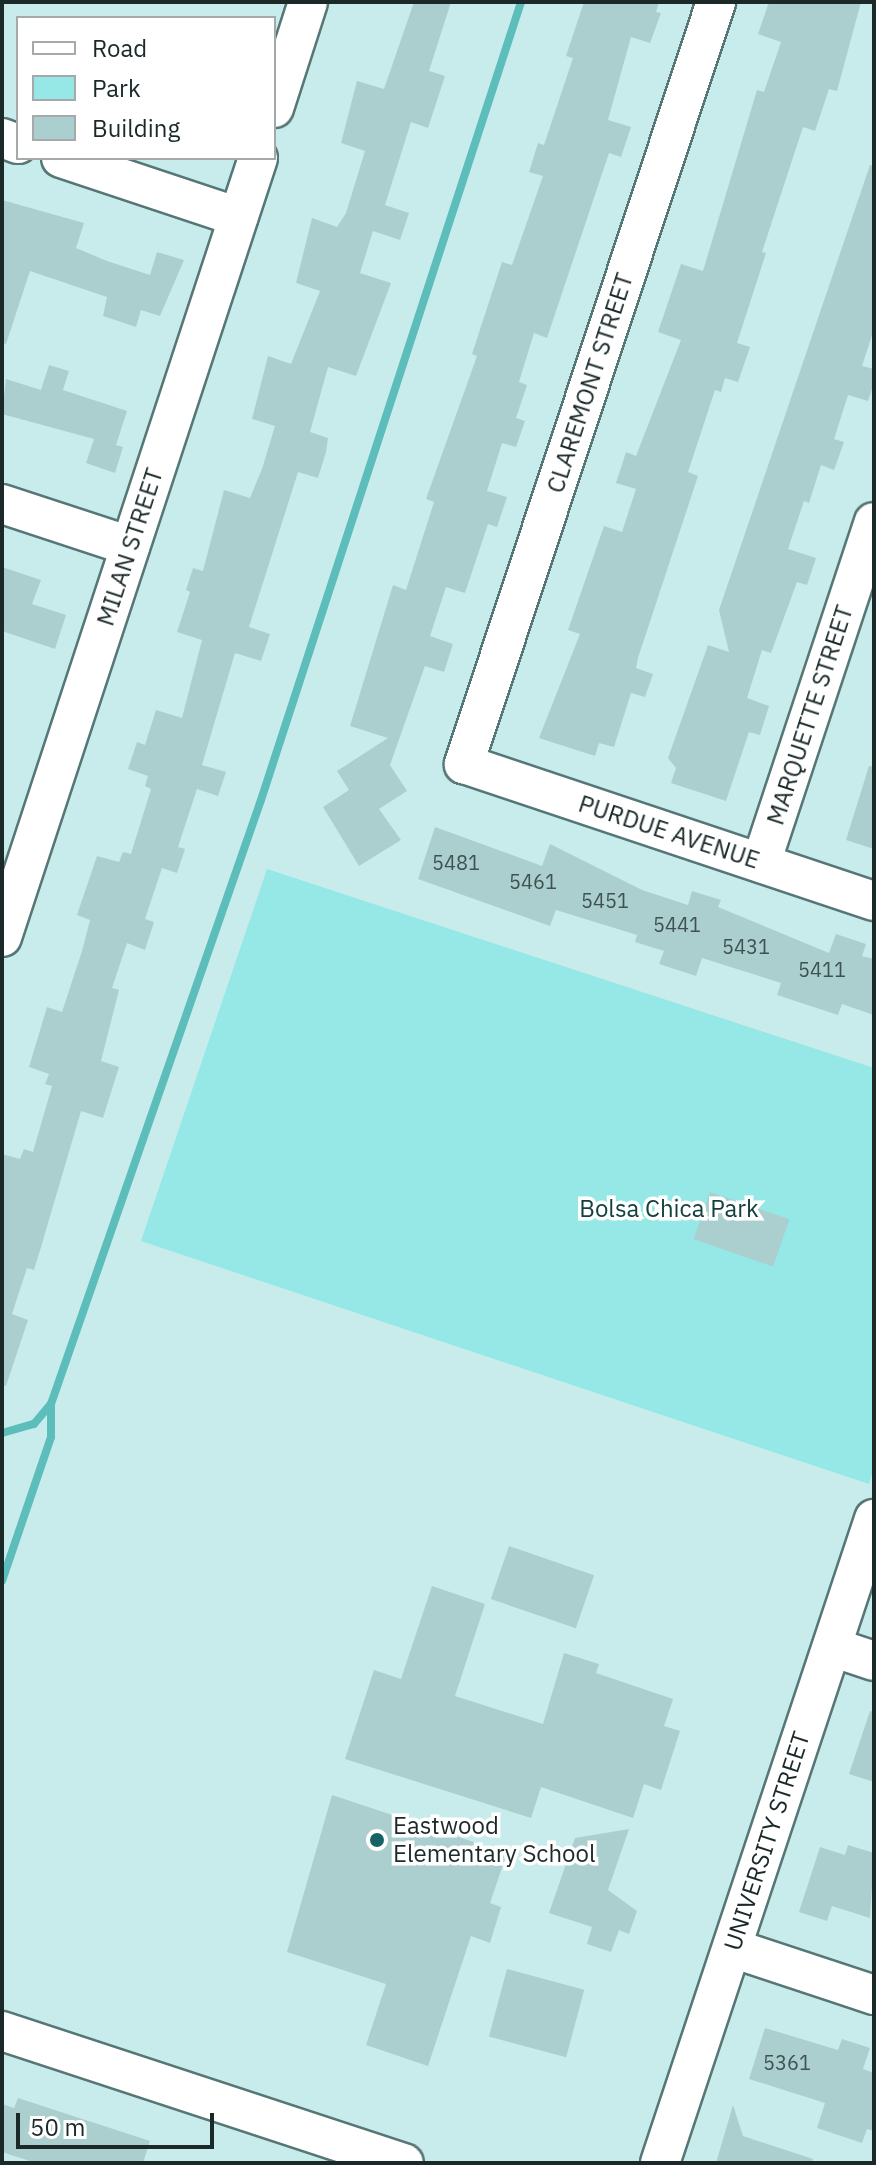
<!DOCTYPE html>
<html>
<head>
<meta charset="utf-8">
<style>
  body { margin:0 }
  #map { position:relative; width:876px; height:2165px; overflow:hidden; background:#c8eceb; font-family:"IBM Plex Sans",sans-serif }
  div>[style] { position:absolute }
  .green>* { inset:0; background:#95e8e5 }
  .stream>* { height:8px; margin:-4px; padding:0 4px; transform-origin:4px; border-radius:4px; background:#5cbdbb }
  .building>* { inset:0; background:#abcfce; transform-origin:0 0 }
  .roads { filter:drop-shadow(2px 0 #567776) drop-shadow(-2px 0 #567776) drop-shadow(0 2px #567776) drop-shadow(0 -2px #567776) }
  .minor>* { height:38px; margin:-19px; padding:0 19px; transform-origin:19px; border-radius:19px; background:#fff }
  .dots>* { width:22px; height:22px; translate:-50% -50%; box-sizing:border-box; border:4px solid #fff; border-radius:50% }
  span { translate:-50% -50%; white-space:nowrap; text-align:center; line-height:1.15; -webkit-text-stroke:7px #fff; paint-order:stroke }
  .number-label { font-size:20px; color:#3f5252 }
  .number-label span { -webkit-text-stroke-width:0 }
  .street-label { font-size:24px; color:#1b2929 }
  .park-label { font-size:24px; color:#13403f }
  .poi-label { font-size:24px; color:#1b2929 }
  .left { translate:0 -50%; text-align:left }
  .frame { position:absolute; inset:0; border:4px solid #1b2929; pointer-events:none }
  .legend { position:absolute; left:16px; top:16px; width:260px; height:144px; box-sizing:border-box; background:#fff; border:2px solid #a4a9a9; margin:0; padding:10px 14px; list-style:none; font-size:24px; color:#1b2929 }
  .legend li { display:flex; align-items:center; gap:16px; height:40px }
  .legend b { width:40px; border:2px solid #a4a9a9 }
  .scale { position:absolute; left:16px; top:2113px; width:198px; height:36px; box-sizing:border-box; border:4px solid #1b2929; border-top:0; padding-left:10px; font-size:24px; line-height:28px; white-space:nowrap; color:#1b2929; -webkit-text-stroke:6px #fff; paint-order:stroke }
</style>
</head>
<body>
<div id="map">
  <div class="green">
    <i style="clip-path:polygon(267px 869px,874px 1068px,874px 1468px,869px 1484px,141px 1241px)"></i>
  </div>
  <div class="stream">
    <i style="left:2px;top:1433px;width:33px;rotate:-16deg"></i>
    <i style="left:34px;top:1424px;width:26px;rotate:-50deg"></i>
    <i style="left:51px;top:1404px;width:639px;rotate:-70.83deg"></i>
    <i style="left:261px;top:800px;width:839px;rotate:-71.95deg"></i>
    <i style="left:2px;top:1581px;width:152px;rotate:-71.2deg"></i>
    <i style="left:51px;top:1437px;width:33px;rotate:-90deg"></i>
  </div>
  <div class="building">
    <i style="clip-path:polygon(414px 2px,451px 2px,429px 71px,445px 76px,428px 128px,411px 122px,385px 205px,409px 213px,400px 240px,373px 231px,360px 273px,391px 283px,356px 376px,328px 367px,310px 432px,328px 438px,326px 452px,318px 478px,298px 472px,249px 627px,270px 634px,261px 661px,235px 653px,202px 765px,226px 772px,218px 796px,197px 789px,178px 847px,185px 849px,177px 873px,162px 868px,145px 919px,154px 922px,145px 950px,127px 943px,112px 988px,119px 990px,101px 1061px,119px 1067px,103px 1118px,81px 1111px,41px 1247px,34px 1270px,27px 1268px,12px 1314px,28px 1320px,6px 1386px,2px 1385px,2px 1154px,20px 1159px,24px 1149px,33px 1152px,52px 1086px,45px 1084px,49px 1074px,29px 1067px,47px 1007px,62px 1012px,82px 951px,90px 920px,77px 915px,97px 856px,119px 862px,123px 852px,131px 854px,151px 789px,145px 786px,148px 776px,128px 769px,137px 742px,145px 745px,156px 710px,182px 718px,202px 640px,177px 632px,190px 592px,186px 590px,193px 568px,203px 571px,224px 490px,250px 498px,262px 469px,275px 426px,252px 419px,268px 356px,291px 364px,320px 291px,296px 283px,312px 218px,337px 227px,346px 213px,365px 151px,341px 143px,357px 81px,384px 89px)"></i>
    <i style="clip-path:polygon(584px 2px,659px 2px,656px 12px,661px 13px,650px 43px,631px 37px,608px 120px,631px 127px,621px 157px,609px 153px,547px 338px,534px 333px,519px 382px,527px 385px,516px 418px,525px 421px,516px 447px,502px 443px,487px 491px,507px 497px,497px 527px,488px 524px,465px 593px,446px 587px,430px 636px,453px 644px,444px 672px,425px 666px,390px 765px,407px 791px,379px 809px,401px 840px,359px 866px,323px 807px,349px 790px,337px 771px,388px 738px,350px 726px,393px 585px,406px 590px,434px 502px,426px 499px,477px 356px,472px 354px,502px 262px,512px 265px,543px 176px,529px 172px,538px 143px,544px 145px,573px 58px,566px 56px)"></i>
    <i style="clip-path:polygon(769px 2px,861px 2px,837px 91px,829px 89px,815px 131px,803px 127px,762px 252px,766px 253px,737px 343px,750px 347px,738px 382px,725px 378px,721px 392px,715px 390px,688px 472px,698px 476px,638px 658px,636px 668px,653px 674px,645px 697px,631px 693px,614px 747px,599px 743px,595px 756px,539px 738px,580px 634px,568px 630px,604px 526px,622px 532px,636px 489px,616px 483px,626px 452px,636px 456px,681px 340px,658px 332px,681px 264px,703px 271px,757px 90px,764px 92px,781px 42px,758px 34px)"></i>
    <i style="clip-path:polygon(870px 165px,874px 166px,874px 329px,862px 366px,874px 369px,874px 383px,868px 401px,848px 395px,834px 439px,844px 442px,834px 470px,821px 465px,809px 503px,804px 501px,788px 549px,816px 558px,807px 585px,797px 582px,771px 653px,762px 650px,747px 698px,769px 706px,760px 735px,749px 732px,726px 801px,671px 783px,676px 768px,668px 758px,708px 645px,729px 652px,719px 610px)"></i>
    <i style="clip-path:polygon(2px 200px,84px 223px,76px 248px,107px 261px,150px 275px,157px 252px,184px 260px,160px 316px,141px 310px,136px 327px,103px 316px,107px 297px,30px 271px,6px 344px,2px 343px)"></i>
    <i style="clip-path:polygon(49px 365px,69px 371px,63px 390px,127px 411px,116px 445px,123px 447px,115px 473px,86px 463px,94px 439px,2px 414px,6px 379px,41px 390px)"></i>
    <i style="clip-path:polygon(2px 567px,41px 580px,32px 604px,66px 615px,55px 649px,2px 631px)"></i>
    <i style="clip-path:polygon(869px 766px,874px 767px,874px 849px,846px 840px)"></i>
    <i style="clip-path:polygon(435px 827px,542px 866px,550px 844px,642px 890px,688px 905px,692px 891px,721px 900px,718px 907px,829px 953px,836px 934px,866px 944px,862px 956px,874px 959px,874px 1015px,842px 1004px,838px 1015px,777px 995px,781px 983px,702px 958px,696px 976px,659px 964px,664px 951px,635px 942px,637px 935px,556px 910px,550px 926px,418px 879px)"></i>
    <i style="left:710px;top:1192px;width:84px;height:50px;rotate:19deg"></i>
    <i style="left:509px;top:1546px;width:90px;height:56px;rotate:19deg"></i>
    <i style="clip-path:polygon(432px 1586px,485px 1604px,455px 1696px,543px 1724px,564px 1653px,599px 1664px,596px 1673px,673px 1699px,664px 1726px,680px 1731px,661px 1790px,644px 1784px,633px 1818px,541px 1787px,531px 1818px,345px 1759px,374px 1670px,401px 1679px)"></i>
    <i style="clip-path:polygon(870px 1711px,874px 1712px,874px 1782px,849px 1774px)"></i>
    <i style="clip-path:polygon(332px 1795px,507px 1853px,490px 1903px,501px 1907px,490px 1943px,471px 1936px,428px 2066px,366px 2045px,386px 1984px,287px 1952px)"></i>
    <i style="clip-path:polygon(629px 1829px,608px 1890px,637px 1911px,629px 1934px,619px 1930px,611px 1952px,587px 1944px,592px 1927px,549px 1913px,575px 1838px)"></i>
    <i style="clip-path:polygon(848px 1845px,874px 1853px,870px 1918px,832px 1906px,827px 1921px,799px 1912px,820px 1847px,845px 1855px)"></i>
    <i style="left:507px;top:1969px;width:80px;height:70px;rotate:15deg"></i>
    <i style="clip-path:polygon(765px 2028px,838px 2050px,842px 2039px,870px 2048px,863px 2069px,874px 2073px,874px 2131px,867px 2129px,862px 2143px,817px 2128px,825px 2103px,749px 2079px)"></i>
    <i style="clip-path:polygon(18px 2098px,150px 2141px,143px 2163px,36px 2163px,2px 2152px,2px 2104px,14px 2108px)"></i>
    <i style="clip-path:polygon(733px 2105px,743px 2136px,813px 2159px,812px 2163px,716px 2163px)"></i>
  </div>
  <div class="roads">
    <div class="minor">
      <i style="left:716px;top:2px;width:803px;rotate:108.3deg"></i>
      <i style="left:464px;top:764px;width:432px;rotate:18.5deg"></i>
      <i style="left:274px;top:108px;width:111px;rotate:-72.2deg"></i>
      <i style="left:2px;top:138px;width:17px;rotate:21deg"></i>
      <i style="left:61px;top:158px;width:187px;rotate:18.4deg"></i>
      <i style="left:2px;top:504px;width:135px;rotate:18.2deg"></i>
      <i style="left:761px;top:863px;width:359px;rotate:-71.7deg"></i>
      <i style="left:2px;top:937px;width:820px;rotate:-71.81deg"></i>
      <i style="left:832px;top:1647px;width:44px;rotate:18.4deg"></i>
      <i style="left:732px;top:1948px;width:150px;rotate:18.3deg"></i>
      <i style="left:2px;top:2031px;width:423px;rotate:18.2deg"></i>
      <i style="left:660px;top:2163px;width:679px;rotate:-71.62deg"></i>
    </div>
  </div>
  <div class="dots">
    <i style="left:377px;top:1840px;background:#156463"></i>
  </div>
  <div class="number-label">
    <span style="left:456px;top:862px">5481</span>
    <span style="left:533px;top:881px">5461</span>
    <span style="left:605px;top:900px">5451</span>
    <span style="left:677px;top:924px">5441</span>
    <span style="left:746px;top:946px">5431</span>
    <span style="left:822px;top:969px">5411</span>
    <span style="left:787px;top:2062px">5361</span>
  </div>
  <div class="street-label">
    <span style="left:590px;top:383px;rotate:-72deg">CLAREMONT STREET</span>
    <span style="left:130px;top:547px;rotate:-72deg">MILAN STREET</span>
    <span style="left:810px;top:715px;rotate:-72deg">MARQUETTE STREET</span>
    <span style="left:669px;top:832px;rotate:18deg">PURDUE AVENUE</span>
    <span style="left:767px;top:1841px;rotate:-72deg">UNIVERSITY STREET</span>
  </div>
  <div class="park-label">
    <span style="left:669px;top:1209px">Bolsa Chica Park</span>
  </div>
  <div class="poi-label">
    <span class="left" style="left:393px;top:1840px">Eastwood<br>Elementary School</span>
  </div>
  <div class="frame"></div>
  <ul class="legend">
  <li><b style="height:10px;background:#fff"></b>Road</li>
  <li><b style="height:22px;background:#95e8e5"></b>Park</li>
  <li><b style="height:22px;background:#abcfce"></b>Building</li>
  </ul>
  <div class="scale">50 m</div>
</div>
</body>
</html>
